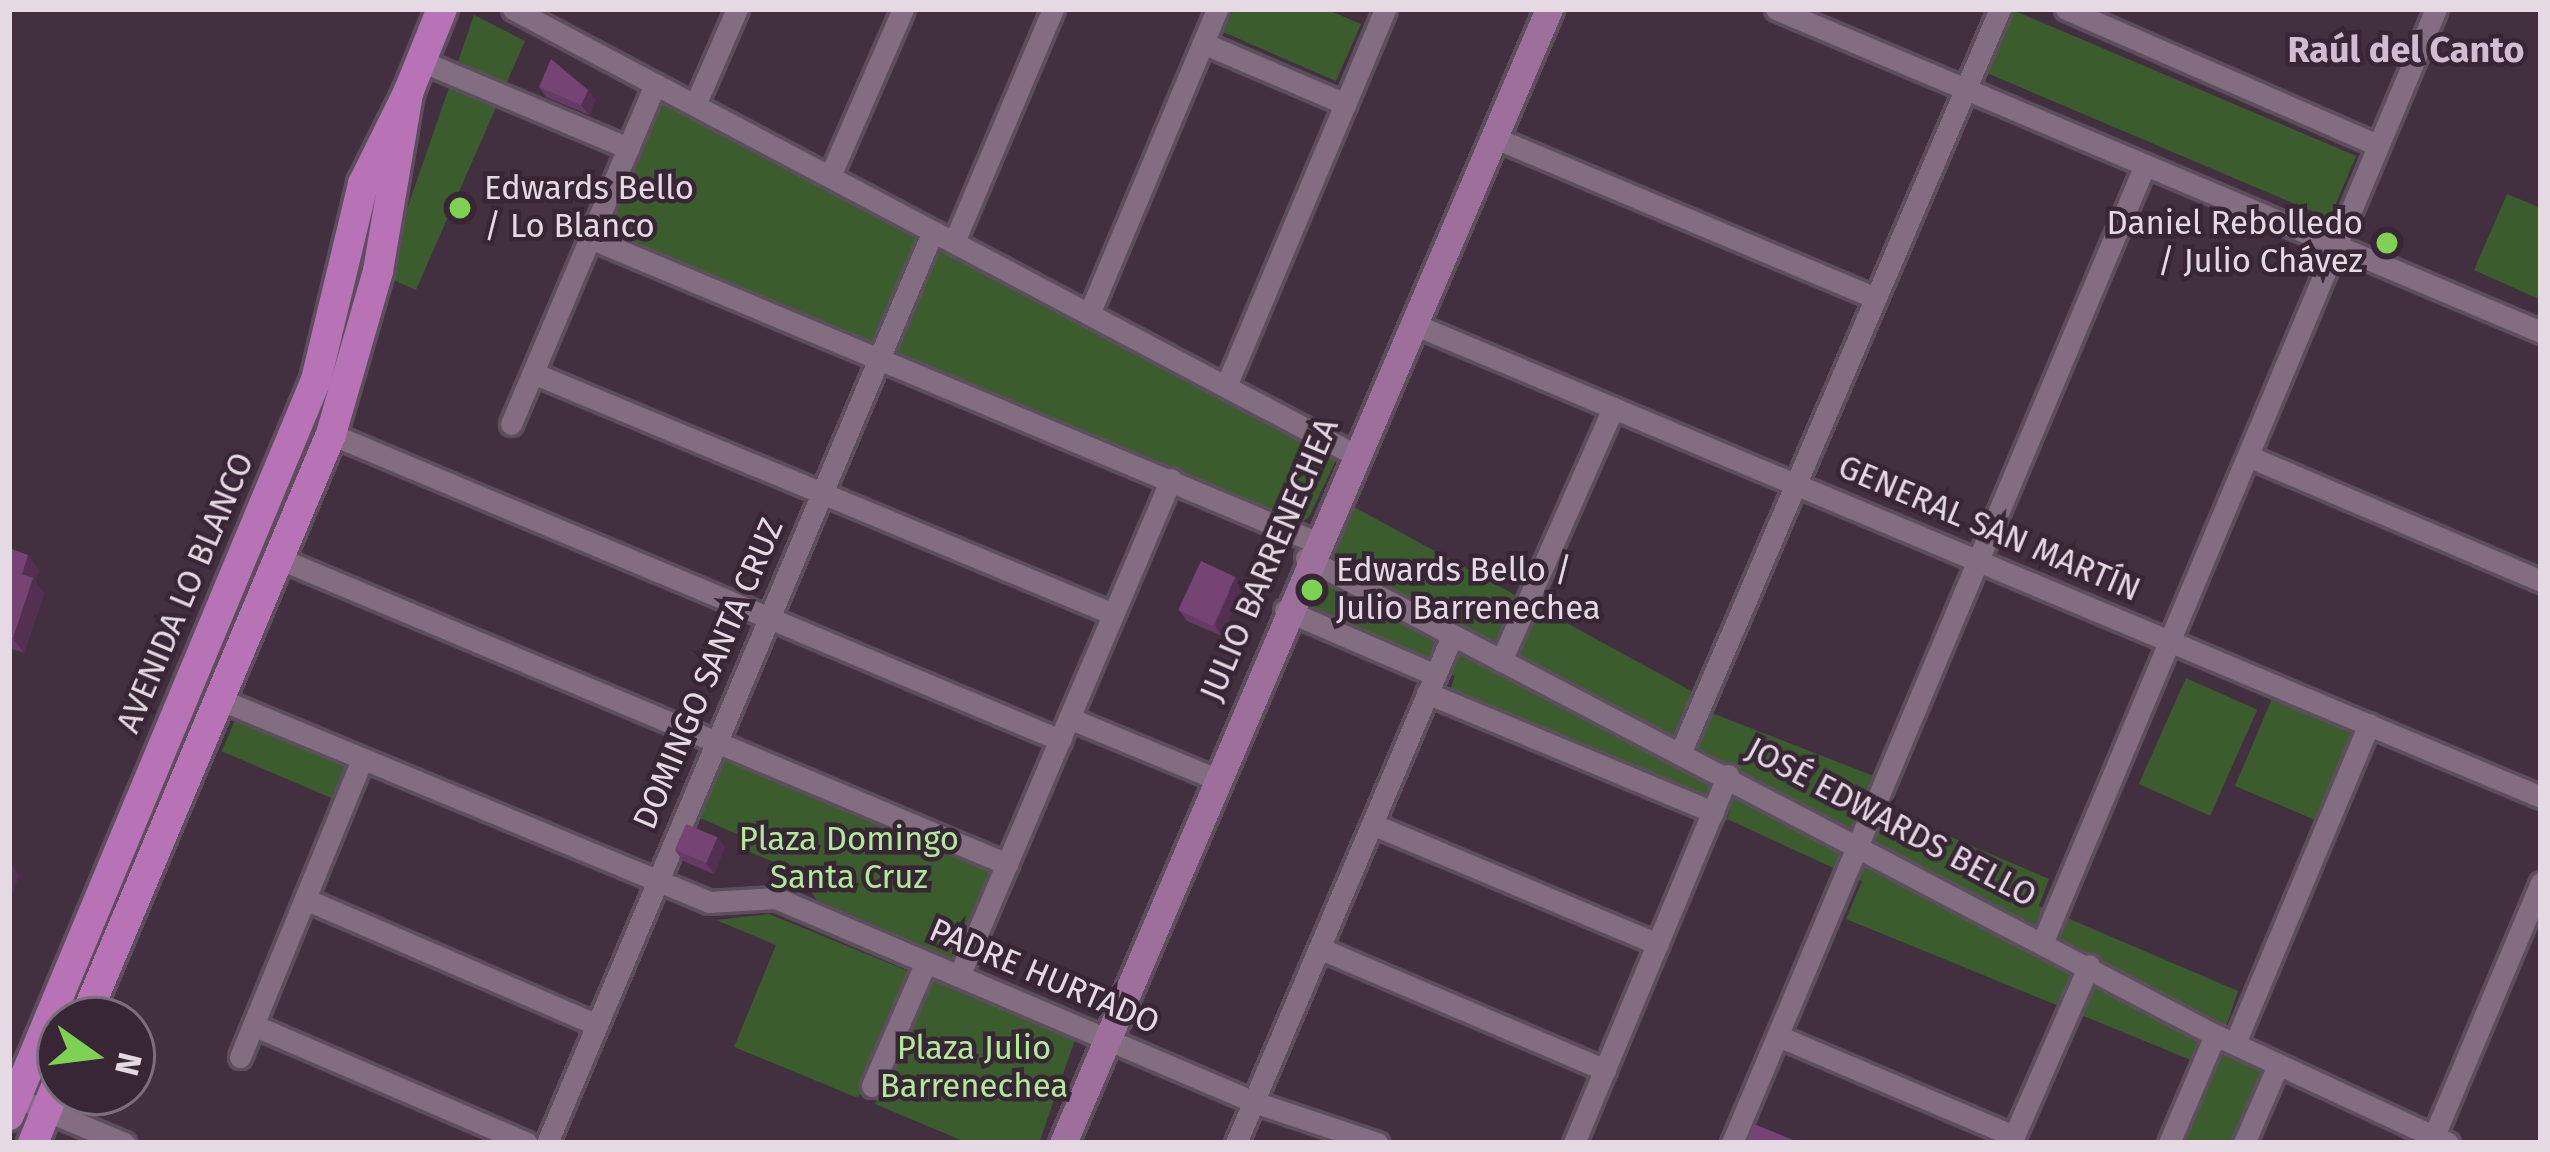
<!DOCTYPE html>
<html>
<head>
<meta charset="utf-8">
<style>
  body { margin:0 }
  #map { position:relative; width:2550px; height:1152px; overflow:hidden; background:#423041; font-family:"Fira Sans",sans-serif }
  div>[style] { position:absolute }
  .green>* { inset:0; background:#3b5c2c; transform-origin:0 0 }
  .roads { filter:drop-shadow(3px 0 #5d4e5d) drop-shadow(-3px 0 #5d4e5d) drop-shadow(0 3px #5d4e5d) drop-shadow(0 -3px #5d4e5d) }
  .street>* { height:21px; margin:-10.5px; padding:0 10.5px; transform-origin:10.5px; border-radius:10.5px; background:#836e81 }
  .secondary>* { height:27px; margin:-13.5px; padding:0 13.5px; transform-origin:13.5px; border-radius:13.5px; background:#9d709b }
  .primary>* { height:30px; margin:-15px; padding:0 15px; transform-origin:15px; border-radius:15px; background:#b773b5 }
  .wall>* { inset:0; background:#653a65 }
  .shaded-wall>* { inset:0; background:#532f52 }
  .building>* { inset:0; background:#764375; transform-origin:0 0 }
  .dots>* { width:33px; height:33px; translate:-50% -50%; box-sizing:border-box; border:6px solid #382637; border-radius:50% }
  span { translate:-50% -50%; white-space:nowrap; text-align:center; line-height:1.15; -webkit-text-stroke:9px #382637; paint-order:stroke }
  .poi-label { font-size:33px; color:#e5d9e4 }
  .left { translate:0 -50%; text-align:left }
  .right { translate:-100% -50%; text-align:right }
  .street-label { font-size:33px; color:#e5d9e4 }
  .park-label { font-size:33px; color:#afea95 }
  .neighbourhood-label { font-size:36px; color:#d2bcd1; font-weight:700 }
  .frame { position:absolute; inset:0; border:12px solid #e5d9e4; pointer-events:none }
  .north { position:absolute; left:36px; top:996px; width:120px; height:120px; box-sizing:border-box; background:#382637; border:3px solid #7d6e7c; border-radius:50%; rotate:104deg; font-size:33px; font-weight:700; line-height:48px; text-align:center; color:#e5d9e4 }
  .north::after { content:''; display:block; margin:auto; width:42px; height:54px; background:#7ed153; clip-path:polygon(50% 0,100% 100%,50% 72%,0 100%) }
</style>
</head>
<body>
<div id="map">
  <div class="green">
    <i style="clip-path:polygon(1234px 9px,1326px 9px,1361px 24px,1336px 81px,1223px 32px)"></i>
    <i style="left:2010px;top:9px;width:376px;height:68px;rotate:23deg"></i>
    <i style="clip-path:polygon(474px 15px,525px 41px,416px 290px,384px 276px)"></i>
    <i style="clip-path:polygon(655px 99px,1339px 454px,1309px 517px,1298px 525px,596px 237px)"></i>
    <i style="clip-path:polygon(2507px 194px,2541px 208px,2541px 300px,2474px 270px)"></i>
    <i style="clip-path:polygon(1345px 502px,1695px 693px,1691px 705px,1874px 776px,1864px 800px,2049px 879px,2039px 906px,2238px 991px,2226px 1027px,2209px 1017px,2191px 1060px,1846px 919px,1862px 881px,1727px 819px,1731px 806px,1450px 690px,1455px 676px,1301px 603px)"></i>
    <i style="left:2186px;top:678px;width:78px;height:116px;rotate:24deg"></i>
    <i style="left:2274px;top:694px;width:87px;height:100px;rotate:23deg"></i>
    <i style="left:235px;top:720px;width:125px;height:34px;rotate:23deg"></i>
    <i style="clip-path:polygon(723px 750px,994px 868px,954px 959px,817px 900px,797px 872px,750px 852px,749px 839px,695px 816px)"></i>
    <i style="clip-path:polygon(769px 914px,913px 973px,858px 1098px,734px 1047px,776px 945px,716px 920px)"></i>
    <i style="clip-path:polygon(931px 974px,1077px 1034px,1039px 1143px,968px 1143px,875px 1104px)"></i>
    <i style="clip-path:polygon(2218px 1050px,2266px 1070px,2235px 1143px,2179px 1143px)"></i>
  </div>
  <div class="roads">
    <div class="street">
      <i style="left:513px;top:9px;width:951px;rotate:27.91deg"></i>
      <i style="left:1776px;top:9px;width:830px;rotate:22.89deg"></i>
      <i style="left:2066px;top:9px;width:340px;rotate:23.6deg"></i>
      <i style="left:1203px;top:43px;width:155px;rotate:23.2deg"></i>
      <i style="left:421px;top:61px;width:225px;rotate:22.8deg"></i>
      <i style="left:695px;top:105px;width:105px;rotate:-66.4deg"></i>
      <i style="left:1495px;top:138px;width:413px;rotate:22.8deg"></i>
      <i style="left:830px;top:176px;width:182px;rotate:-66.4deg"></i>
      <i style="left:590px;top:238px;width:784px;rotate:22.74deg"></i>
      <i style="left:954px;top:242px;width:253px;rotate:-67deg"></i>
      <i style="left:1089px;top:314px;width:331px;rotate:-67.2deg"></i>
      <i style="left:1411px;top:323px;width:1225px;rotate:22.76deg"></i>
      <i style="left:533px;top:373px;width:628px;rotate:22.56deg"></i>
      <i style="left:1226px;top:386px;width:409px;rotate:-67.1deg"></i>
      <i style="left:511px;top:424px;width:369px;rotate:-67deg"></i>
      <i style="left:331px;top:434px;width:791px;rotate:22.77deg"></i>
      <i style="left:2248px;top:456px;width:319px;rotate:23.1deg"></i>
      <i style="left:278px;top:558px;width:791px;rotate:22.77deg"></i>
      <i style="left:1306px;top:558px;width:1027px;rotate:27.69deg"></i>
      <i style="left:2215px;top:1035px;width:257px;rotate:24.9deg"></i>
      <i style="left:1285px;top:610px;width:163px;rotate:23.4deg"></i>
      <i style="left:1501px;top:661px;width:277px;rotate:-66.1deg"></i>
      <i style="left:1427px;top:693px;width:310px;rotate:22.6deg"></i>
      <i style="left:219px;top:699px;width:530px;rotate:22.5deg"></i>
      <i style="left:709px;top:902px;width:67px;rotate:-3.4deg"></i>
      <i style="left:776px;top:898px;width:520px;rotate:23.11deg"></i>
      <i style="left:1254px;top:1102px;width:130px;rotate:18.4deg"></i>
      <i style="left:1069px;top:718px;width:159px;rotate:22.5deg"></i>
      <i style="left:1681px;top:751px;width:808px;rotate:-66.74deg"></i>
      <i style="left:1372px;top:824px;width:310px;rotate:22.8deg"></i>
      <i style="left:305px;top:899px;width:318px;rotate:23.3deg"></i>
      <i style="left:2043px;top:941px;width:1011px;rotate:-67.14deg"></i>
      <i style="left:1319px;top:948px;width:311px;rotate:23.1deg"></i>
      <i style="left:959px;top:976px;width:540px;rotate:-66.9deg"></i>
      <i style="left:253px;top:1025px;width:298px;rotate:23.3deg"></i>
      <i style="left:1778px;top:1036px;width:256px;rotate:23deg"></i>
      <i style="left:2235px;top:1043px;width:346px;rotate:-67.2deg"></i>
      <i style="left:240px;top:1057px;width:321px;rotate:-67.7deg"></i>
      <i style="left:872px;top:1086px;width:135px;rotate:-66.5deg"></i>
      <i style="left:33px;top:1105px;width:99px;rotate:22.7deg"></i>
      <i style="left:547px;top:1143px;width:990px;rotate:-67.06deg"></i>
      <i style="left:1236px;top:1143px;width:551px;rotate:-66.92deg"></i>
      <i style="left:1574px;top:1143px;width:399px;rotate:-67.3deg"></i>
      <i style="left:1732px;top:1143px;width:1062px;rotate:-67.11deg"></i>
      <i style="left:2011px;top:1143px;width:194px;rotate:-66.3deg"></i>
      <i style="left:2169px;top:1143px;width:117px;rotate:-66.9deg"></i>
      <i style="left:2244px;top:1143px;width:85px;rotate:-66.4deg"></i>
      <i style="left:2431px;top:1143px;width:282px;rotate:-67.1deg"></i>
    </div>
    <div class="secondary">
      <i style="left:1063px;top:1143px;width:1234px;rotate:-66.8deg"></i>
    </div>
    <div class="primary">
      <i style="left:84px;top:1020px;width:636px;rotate:-67.14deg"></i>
      <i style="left:331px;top:434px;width:170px;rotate:-73.9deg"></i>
      <i style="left:378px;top:271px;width:181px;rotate:-80.4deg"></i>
      <i style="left:408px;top:93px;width:91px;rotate:-68deg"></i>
      <i style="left:9px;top:1115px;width:797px;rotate:-67.33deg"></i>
      <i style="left:316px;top:380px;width:202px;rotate:-76.5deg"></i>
      <i style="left:363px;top:184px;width:102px;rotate:-63.7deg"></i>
      <i style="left:33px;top:1143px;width:71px;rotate:-67.8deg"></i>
    </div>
  </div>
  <div class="wall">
    <i style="clip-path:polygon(539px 87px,588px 90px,595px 100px,589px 115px,546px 97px)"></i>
    <i style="clip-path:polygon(9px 548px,39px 570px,35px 581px,44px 594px,24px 653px,9px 648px)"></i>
    <i style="clip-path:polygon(1243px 587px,1222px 636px,1187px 621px,1179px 610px)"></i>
    <i style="clip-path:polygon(725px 847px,714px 874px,683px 861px,675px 850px)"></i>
  </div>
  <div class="shaded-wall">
    <i style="clip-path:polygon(588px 90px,595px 100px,589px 115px,581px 105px)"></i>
    <i style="clip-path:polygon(28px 555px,39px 570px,35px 581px,44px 594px,24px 653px,13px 638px,22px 574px)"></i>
    <i style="clip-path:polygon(1236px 577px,1243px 587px,1222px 636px,1215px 625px)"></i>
    <i style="clip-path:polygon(717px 837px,725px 847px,714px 874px,706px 863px)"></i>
    <i style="clip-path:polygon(9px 860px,19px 875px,9px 905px)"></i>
  </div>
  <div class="building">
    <i style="clip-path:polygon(551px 59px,588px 90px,581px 105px,539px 87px)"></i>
    <i style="clip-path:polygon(9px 548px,28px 555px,22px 574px,33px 578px,13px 638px,9px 636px)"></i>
    <i style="left:1201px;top:561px;width:38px;height:54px;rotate:25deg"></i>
    <i style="left:686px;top:824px;width:34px;height:28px;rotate:23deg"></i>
    <i style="clip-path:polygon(1754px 1124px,1793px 1140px,1792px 1143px,1746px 1143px)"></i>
  </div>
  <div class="dots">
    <i style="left:460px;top:208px;background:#7ed153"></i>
    <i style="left:2387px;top:243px;background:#7ed153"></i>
    <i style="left:1312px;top:590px;background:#7ed153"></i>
  </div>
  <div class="poi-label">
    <span class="left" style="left:484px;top:208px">Edwards Bello<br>/ Lo Blanco</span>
    <span class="right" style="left:2363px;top:243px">Daniel Rebolledo<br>/ Julio Chávez</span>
    <span class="left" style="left:1336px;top:590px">Edwards Bello /<br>Julio Barrenechea</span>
  </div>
  <div class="street-label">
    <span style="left:1989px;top:529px;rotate:23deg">GENERAL SAN MARTÍN</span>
    <span style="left:1270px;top:560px;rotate:-67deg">JULIO BARRENECHEA</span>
    <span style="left:186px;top:593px;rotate:-67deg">AVENIDA LO BLANCO</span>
    <span style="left:709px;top:674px;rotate:-67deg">DOMINGO SANTA CRUZ</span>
    <span style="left:1891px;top:823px;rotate:28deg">JOSÉ EDWARDS BELLO</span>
    <span style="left:1044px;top:977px;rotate:23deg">PADRE HURTADO</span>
  </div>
  <div class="park-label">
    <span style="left:849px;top:859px">Plaza Domingo<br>Santa Cruz</span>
    <span style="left:974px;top:1068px">Plaza Julio<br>Barrenechea</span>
  </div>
  <div class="neighbourhood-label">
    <span style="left:2406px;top:51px">Raúl del Canto</span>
  </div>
  <div class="frame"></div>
  <div class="north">N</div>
</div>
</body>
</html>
